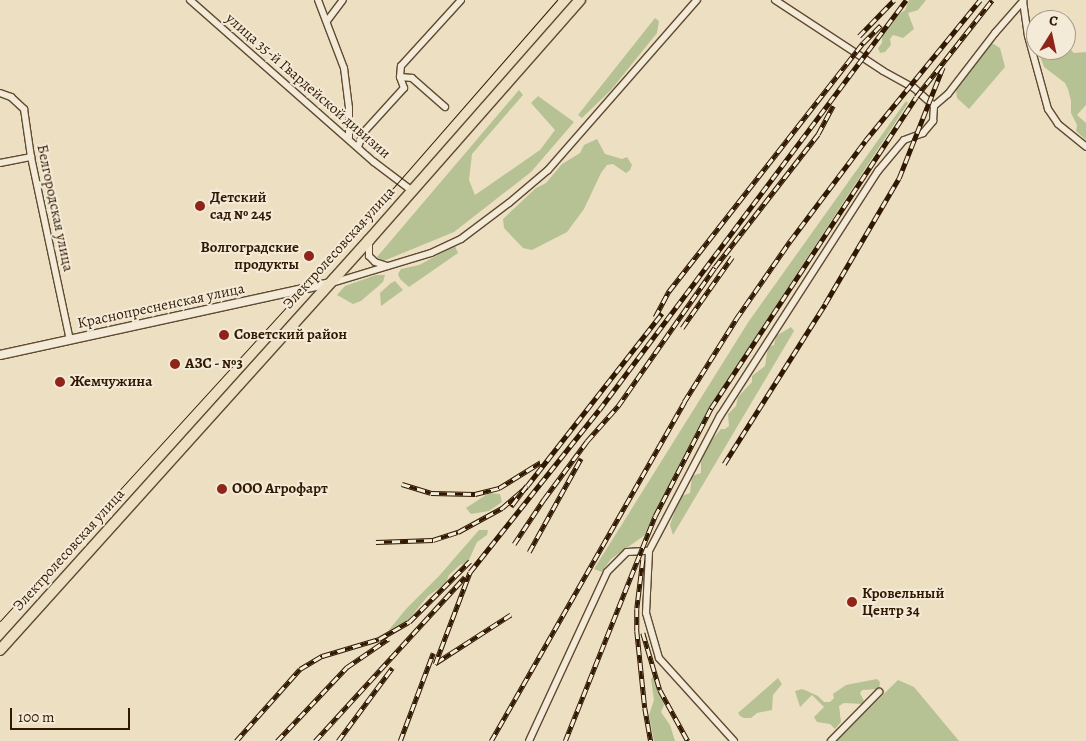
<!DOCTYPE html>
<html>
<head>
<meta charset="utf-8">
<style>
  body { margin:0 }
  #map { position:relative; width:1086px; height:741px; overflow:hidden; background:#ecdfc2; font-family:Alegreya,serif }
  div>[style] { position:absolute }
  .green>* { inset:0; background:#b7c294 }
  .roads { filter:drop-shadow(1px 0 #5f4a31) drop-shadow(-1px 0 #5f4a31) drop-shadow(0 1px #5f4a31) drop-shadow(0 -1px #5f4a31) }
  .minor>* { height:6px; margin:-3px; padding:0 3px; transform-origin:3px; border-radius:3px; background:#f3ead7 }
  .tertiary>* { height:8px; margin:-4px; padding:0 4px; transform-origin:4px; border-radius:4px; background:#f3ead7 }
  .primary>* { height:10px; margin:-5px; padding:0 5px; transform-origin:5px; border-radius:5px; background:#ecdfc2 }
  .tram>* { height:1px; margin:-0.5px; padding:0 0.5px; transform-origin:0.5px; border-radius:0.5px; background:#301801 }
  .rail>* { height:4.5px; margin-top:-2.25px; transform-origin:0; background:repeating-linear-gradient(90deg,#f3ead7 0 8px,#301801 0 16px); box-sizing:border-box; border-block:1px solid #301801 }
  .dots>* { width:14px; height:14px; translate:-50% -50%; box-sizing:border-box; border:2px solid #f3ead7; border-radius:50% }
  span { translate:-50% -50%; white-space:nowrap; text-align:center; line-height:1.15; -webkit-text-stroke:4px #f3ead7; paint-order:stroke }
  .street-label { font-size:15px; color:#301801 }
  .poi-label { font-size:15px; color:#301801; font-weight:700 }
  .left { translate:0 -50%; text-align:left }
  .right { translate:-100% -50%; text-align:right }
  .north { position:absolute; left:1026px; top:10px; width:50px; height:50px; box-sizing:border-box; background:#f3ead7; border:1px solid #a59681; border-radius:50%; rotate:10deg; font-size:14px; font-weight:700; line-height:20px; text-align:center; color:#301801 }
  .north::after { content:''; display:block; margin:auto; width:18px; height:22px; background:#8f2418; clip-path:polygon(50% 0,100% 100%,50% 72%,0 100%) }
  .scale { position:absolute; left:10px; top:708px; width:120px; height:22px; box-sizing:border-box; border:2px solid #301801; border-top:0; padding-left:6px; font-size:15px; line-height:18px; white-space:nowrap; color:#301801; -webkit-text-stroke:4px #f3ead7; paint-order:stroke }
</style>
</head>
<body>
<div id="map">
  <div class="green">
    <i style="clip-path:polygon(909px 0,926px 0,918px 10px,908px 13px,914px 29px,903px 38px,893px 35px,890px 39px,891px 45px,885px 52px,880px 53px,878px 48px,882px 43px,882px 36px,894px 18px,905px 10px)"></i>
    <i style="clip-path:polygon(655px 18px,659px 21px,657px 33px,611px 90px,582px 118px,578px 115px)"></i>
    <i style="clip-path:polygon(992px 43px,1000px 48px,1005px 67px,969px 109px,957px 98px,956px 90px)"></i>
    <i style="clip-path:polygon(1066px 45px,1074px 53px,1086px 52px,1086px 105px,1077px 115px,1086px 123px,1086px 140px,1076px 131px,1077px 125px,1071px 113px,1071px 101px,1068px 89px,1065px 83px,1044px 67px,1038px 50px,1066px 50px)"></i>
    <i style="clip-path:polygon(519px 90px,523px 95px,472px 154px,469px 180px,475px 195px,540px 150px,555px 130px,531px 103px,538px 96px,574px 122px,531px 172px,454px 232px,381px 262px,377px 257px)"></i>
    <i style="clip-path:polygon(906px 101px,908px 103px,710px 407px,645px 535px,611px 559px,602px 572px,594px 569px,749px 321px)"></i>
    <i style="clip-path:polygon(597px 139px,605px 154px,622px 159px,627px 157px,632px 165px,630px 170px,626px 173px,613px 164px,607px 165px,601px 173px,584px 209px,567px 232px,532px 250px,523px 248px,504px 228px,503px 219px,536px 188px,546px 183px,562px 164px,580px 153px,584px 145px)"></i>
    <i style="clip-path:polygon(455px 246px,458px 253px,409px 287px,400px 279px,398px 274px,401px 269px,419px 265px)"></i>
    <i style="clip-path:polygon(376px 275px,385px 275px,383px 282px,361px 301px,353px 304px,337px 295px,345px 286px)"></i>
    <i style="clip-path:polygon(395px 281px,403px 290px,381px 306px,380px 293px,391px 283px)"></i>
    <i style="clip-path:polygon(791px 327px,794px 331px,673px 535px,670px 525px,674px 513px,682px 496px,690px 493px,692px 476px,701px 473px,701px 458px,710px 442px,721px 429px,725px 429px,729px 426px,728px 414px,736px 406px,738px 397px,752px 382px,752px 376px,765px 366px,768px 347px,774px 345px,776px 336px)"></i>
    <i style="clip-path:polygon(489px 493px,500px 494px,502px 502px,489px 511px,471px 514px,466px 508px)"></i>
    <i style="clip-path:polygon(479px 530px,488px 530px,487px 535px,477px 542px,468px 562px,460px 565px,449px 575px,446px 583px,428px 596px,408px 620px,388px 631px,406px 609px,439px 576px)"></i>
    <i style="clip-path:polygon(654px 675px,664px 705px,661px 712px,670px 725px,675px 741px,654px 741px,649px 715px,654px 700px,651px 679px)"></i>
    <i style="clip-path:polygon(778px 678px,782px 684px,773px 695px,772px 710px,757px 713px,751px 718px,744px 718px,740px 716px,738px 713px)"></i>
    <i style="clip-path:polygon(877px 679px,880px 682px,879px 689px,862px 690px,860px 693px,864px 701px,863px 704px,844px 703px,839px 706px,841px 722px,835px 729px,830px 724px,817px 722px,814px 717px,824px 707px,812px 695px,800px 707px,795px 691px,802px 689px,807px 691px,818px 696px,824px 702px,830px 702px,834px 698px,833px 694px,846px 685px)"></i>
    <i style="clip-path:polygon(898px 680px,914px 687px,959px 741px,836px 741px)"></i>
  </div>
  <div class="roads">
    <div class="minor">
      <i style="left:190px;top:0;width:245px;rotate:41.4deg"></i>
      <i style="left:374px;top:162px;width:46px;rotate:37.1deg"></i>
      <i style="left:318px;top:0;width:73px;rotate:69.1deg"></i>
      <i style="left:344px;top:68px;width:40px;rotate:82.9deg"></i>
      <i style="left:349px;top:108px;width:29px;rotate:90deg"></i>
      <i style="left:775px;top:0;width:129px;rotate:33.3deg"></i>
      <i style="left:883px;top:71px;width:35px;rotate:29deg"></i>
      <i style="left:914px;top:88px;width:27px;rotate:42deg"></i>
      <i style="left:1023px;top:1px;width:35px;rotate:82deg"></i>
      <i style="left:1028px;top:36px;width:76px;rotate:74.7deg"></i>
      <i style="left:1048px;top:109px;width:18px;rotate:56deg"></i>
      <i style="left:1058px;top:124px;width:36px;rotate:39deg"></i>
      <i style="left:327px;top:21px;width:26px;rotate:-53deg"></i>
      <i style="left:400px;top:77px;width:12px;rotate:5deg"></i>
      <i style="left:412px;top:78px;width:44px;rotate:41.3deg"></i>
      <i style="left:0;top:93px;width:12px;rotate:20deg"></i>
      <i style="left:11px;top:97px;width:18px;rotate:43deg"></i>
      <i style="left:24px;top:109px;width:49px;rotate:81.7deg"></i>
      <i style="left:31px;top:157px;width:187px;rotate:78deg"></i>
      <i style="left:358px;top:147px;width:15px;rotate:-70deg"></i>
      <i style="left:363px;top:133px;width:61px;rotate:-47.7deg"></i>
      <i style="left:404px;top:88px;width:12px;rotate:-110deg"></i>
      <i style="left:400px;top:77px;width:11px;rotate:-85deg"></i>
      <i style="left:401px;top:66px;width:89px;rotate:-47.7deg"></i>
      <i style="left:0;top:163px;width:32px;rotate:-11deg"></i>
      <i style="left:369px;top:240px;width:16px;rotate:90deg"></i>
      <i style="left:369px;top:256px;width:8px;rotate:45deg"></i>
      <i style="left:375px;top:262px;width:13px;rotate:18deg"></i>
      <i style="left:332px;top:283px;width:103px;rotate:-16.9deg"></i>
      <i style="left:431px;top:253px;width:33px;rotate:-25deg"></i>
      <i style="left:461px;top:239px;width:60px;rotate:-36.9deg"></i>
      <i style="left:509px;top:203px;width:51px;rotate:-40.2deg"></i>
      <i style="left:548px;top:170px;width:226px;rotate:-48.8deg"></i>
      <i style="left:529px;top:741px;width:186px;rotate:-65.2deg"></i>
      <i style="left:607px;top:572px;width:28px;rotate:-45deg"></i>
      <i style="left:627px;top:552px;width:22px;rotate:-3deg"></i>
      <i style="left:734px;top:741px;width:112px;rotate:-132.1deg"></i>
      <i style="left:659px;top:658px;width:47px;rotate:-106.1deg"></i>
      <i style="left:646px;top:613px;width:62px;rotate:-87.2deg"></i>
      <i style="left:649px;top:551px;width:153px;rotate:-62.3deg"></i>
      <i style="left:720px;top:416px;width:292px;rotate:-57.2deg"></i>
      <i style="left:878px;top:171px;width:40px;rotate:-50deg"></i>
      <i style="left:904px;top:140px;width:20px;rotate:-20deg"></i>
      <i style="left:923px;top:133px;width:16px;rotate:-50deg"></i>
      <i style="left:933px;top:121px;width:15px;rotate:-86deg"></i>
      <i style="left:934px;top:106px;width:18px;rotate:-41deg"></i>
      <i style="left:948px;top:94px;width:77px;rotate:-52.4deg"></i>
      <i style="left:995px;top:33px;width:43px;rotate:-48.8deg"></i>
      <i style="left:831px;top:741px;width:69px;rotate:-45.6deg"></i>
    </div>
    <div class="tertiary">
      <i style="left:0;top:355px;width:335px;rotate:-12.3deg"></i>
    </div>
    <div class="primary">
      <i style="left:0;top:650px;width:552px;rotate:-48.01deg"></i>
      <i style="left:369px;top:240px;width:320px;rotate:-48.7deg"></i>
    </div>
  </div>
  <div class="tram">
    <i style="left:0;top:621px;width:522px;rotate:-47.64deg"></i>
    <i style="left:352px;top:235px;width:312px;rotate:-48.9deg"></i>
  </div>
  <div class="rail">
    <i style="left:859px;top:36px;width:50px;rotate:-45.8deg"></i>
    <i style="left:655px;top:317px;width:30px;rotate:-62deg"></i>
    <i style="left:669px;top:291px;width:315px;rotate:-52deg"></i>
    <i style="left:863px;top:43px;width:25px;rotate:-45deg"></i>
    <i style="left:682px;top:328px;width:87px;rotate:-54.8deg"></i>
    <i style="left:724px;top:464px;width:189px;rotate:-57.7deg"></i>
    <i style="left:825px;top:304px;width:146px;rotate:-59.6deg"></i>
    <i style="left:899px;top:178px;width:119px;rotate:-68.4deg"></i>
    <i style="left:402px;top:484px;width:30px;rotate:17deg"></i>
    <i style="left:431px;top:493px;width:44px;rotate:1.3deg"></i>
    <i style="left:475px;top:494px;width:25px;rotate:-14deg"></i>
    <i style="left:499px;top:488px;width:49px;rotate:-31.8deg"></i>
    <i style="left:527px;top:486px;width:219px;rotate:-52deg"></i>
    <i style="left:376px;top:542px;width:57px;rotate:-2deg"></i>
    <i style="left:433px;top:540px;width:26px;rotate:-18deg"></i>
    <i style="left:458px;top:532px;width:50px;rotate:-28.6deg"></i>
    <i style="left:502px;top:508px;width:33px;rotate:-41deg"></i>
    <i style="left:527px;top:486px;width:26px;rotate:127deg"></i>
    <i style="left:514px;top:544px;width:54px;rotate:-56.3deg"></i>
    <i style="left:544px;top:499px;width:72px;rotate:-53.4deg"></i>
    <i style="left:587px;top:441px;width:47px;rotate:-48.5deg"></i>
    <i style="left:618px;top:406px;width:169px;rotate:-55.1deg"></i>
    <i style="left:715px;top:267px;width:168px;rotate:-52.2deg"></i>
    <i style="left:818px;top:134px;width:32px;rotate:-62deg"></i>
    <i style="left:529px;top:552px;width:107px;rotate:-61deg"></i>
    <i style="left:643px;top:560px;width:49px;rotate:97deg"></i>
    <i style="left:637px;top:609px;width:22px;rotate:90deg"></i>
    <i style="left:637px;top:631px;width:77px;rotate:84.1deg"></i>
    <i style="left:645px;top:708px;width:34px;rotate:80deg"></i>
    <i style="left:511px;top:615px;width:90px;rotate:147.2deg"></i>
    <i style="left:435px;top:664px;width:98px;rotate:-69.2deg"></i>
    <i style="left:470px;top:572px;width:207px;rotate:-51.5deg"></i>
    <i style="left:599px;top:410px;width:512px;rotate:-53.17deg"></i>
    <i style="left:643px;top:633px;width:59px;rotate:73.4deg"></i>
    <i style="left:660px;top:690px;width:58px;rotate:61.2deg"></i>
    <i style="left:236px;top:741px;width:96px;rotate:-48.4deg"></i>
    <i style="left:300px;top:669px;width:26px;rotate:-31deg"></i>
    <i style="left:322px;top:656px;width:59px;rotate:-16.6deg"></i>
    <i style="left:379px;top:639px;width:34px;rotate:-30deg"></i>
    <i style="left:409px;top:622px;width:86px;rotate:-45deg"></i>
    <i style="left:277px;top:741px;width:102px;rotate:-46.6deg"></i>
    <i style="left:347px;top:667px;width:50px;rotate:-34.3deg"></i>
    <i style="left:315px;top:741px;width:222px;rotate:-47.6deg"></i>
    <i style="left:338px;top:741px;width:91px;rotate:-53.5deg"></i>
    <i style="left:400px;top:741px;width:94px;rotate:-69.4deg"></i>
    <i style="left:491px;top:741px;width:390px;rotate:-60.3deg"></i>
    <i style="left:684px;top:402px;width:98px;rotate:-57.9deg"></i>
    <i style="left:736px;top:319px;width:95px;rotate:-55.3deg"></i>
    <i style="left:790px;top:241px;width:125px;rotate:-53.1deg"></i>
    <i style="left:865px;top:141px;width:182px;rotate:-50.8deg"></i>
    <i style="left:565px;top:741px;width:242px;rotate:-68.2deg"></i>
    <i style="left:655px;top:516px;width:122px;rotate:-62.6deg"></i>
    <i style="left:711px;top:408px;width:372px;rotate:-56.6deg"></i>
    <i style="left:916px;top:97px;width:123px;rotate:-51.9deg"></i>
  </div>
  <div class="dots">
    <i style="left:200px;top:206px;background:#8f2418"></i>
    <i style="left:309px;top:256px;background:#8f2418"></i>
    <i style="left:224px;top:335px;background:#8f2418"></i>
    <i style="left:175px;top:364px;background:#8f2418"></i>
    <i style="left:60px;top:382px;background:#8f2418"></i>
    <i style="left:222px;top:489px;background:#8f2418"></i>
    <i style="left:852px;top:602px;background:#8f2418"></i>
  </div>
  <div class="street-label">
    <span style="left:308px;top:86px;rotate:41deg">улица 35-й Гвардейской дивизии</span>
    <span style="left:55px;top:208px;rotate:78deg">Белгородская улица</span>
    <span style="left:339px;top:248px;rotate:-48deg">Электролесовская улица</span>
    <span style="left:161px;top:306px;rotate:-12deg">Краснопресненская улица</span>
    <span style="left:69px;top:550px;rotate:-48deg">Электролесовская улица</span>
  </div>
  <div class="poi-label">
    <span class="left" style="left:210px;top:206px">Детский<br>сад № 245</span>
    <span class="right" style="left:299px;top:256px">Волгоградские<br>продукты</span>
    <span class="left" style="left:234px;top:335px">Советский район</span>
    <span class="left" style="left:185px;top:364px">АЗС - №3</span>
    <span class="left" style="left:70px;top:382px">Жемчужина</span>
    <span class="left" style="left:232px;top:489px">ООО Агрофарт</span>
    <span class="left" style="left:862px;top:602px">Кровельный<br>Центр 34</span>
  </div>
  <div class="north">С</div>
  <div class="scale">100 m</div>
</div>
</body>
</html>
